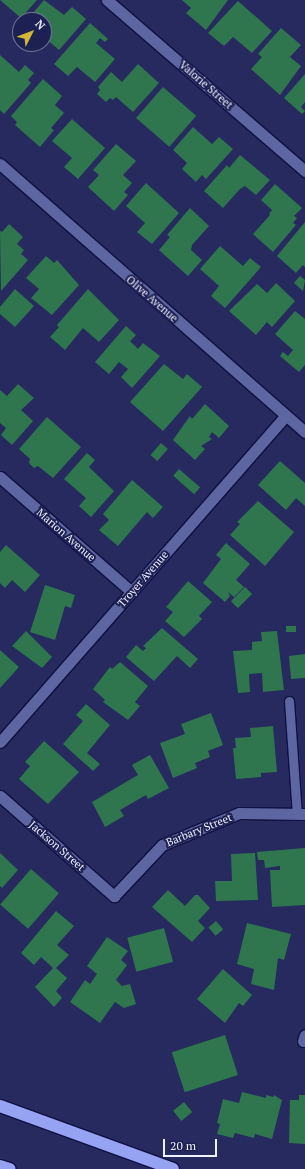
<!DOCTYPE html>
<html>
<head>
<meta charset="utf-8">
<style>
  body { margin:0 }
  #map { position:relative; width:305px; height:1169px; overflow:hidden; background:#262a5e; font-family:"PT Serif",serif }
  div>[style] { position:absolute }
  .building>* { inset:0; background:#2f764e; transform-origin:0 0 }
  .roads { filter:drop-shadow(1px 0 #101042) drop-shadow(-1px 0 #101042) drop-shadow(0 1px #101042) drop-shadow(0 -1px #101042) }
  .service>* { height:9px; margin:-4.5px; padding:0 4.5px; transform-origin:4.5px; border-radius:4.5px; background:#5d66a0 }
  .minor>* { height:11px; margin:-5.5px; padding:0 5.5px; transform-origin:5.5px; border-radius:5.5px; background:#5d66a0 }
  .motorway>* { height:12px; margin:-6px; padding:0 6px; transform-origin:6px; border-radius:6px; background:#95a3f2 }
  span { translate:-50% -50%; white-space:nowrap; text-align:center; line-height:1.15; -webkit-text-stroke:4px #1d2053; paint-order:stroke }
  .street-label { font-size:11px; color:#eef1ff }
  .north { position:absolute; left:12px; top:12px; width:40px; height:40px; box-sizing:border-box; background:#1d2053; border:1px solid #717498; border-radius:50%; rotate:48deg; font-size:11px; font-weight:700; line-height:16px; text-align:center; color:#eef1ff }
  .north::after { content:''; display:block; margin:auto; width:14px; height:18px; background:#d3b635; clip-path:polygon(50% 0,100% 100%,50% 72%,0 100%) }
  .scale { position:absolute; left:163px; top:1139px; width:54px; height:18px; box-sizing:border-box; border:2px solid #eef1ff; border-top:0; padding-left:5px; font-size:12px; line-height:14px; white-space:nowrap; color:#eef1ff; -webkit-text-stroke:3px #1d2053; paint-order:stroke }
</style>
</head>
<body>
<div id="map">
  <div class="building">
    <i style="clip-path:polygon(0 0,37px 0,21px 18px)"></i>
    <i style="clip-path:polygon(44px 0,64px 15px,72px 7px,86px 19px,59px 50px,44px 37px,44px 20px,27px 20px)"></i>
    <i style="clip-path:polygon(182px 0,228px 0,206px 30px,186px 13px,191px 8px)"></i>
    <i style="clip-path:polygon(238px 1px,272px 31px,252px 53px,233px 37px,224px 46px,208px 33px)"></i>
    <i style="clip-path:polygon(90px 23px,108px 39px,105px 42px,100px 38px,96px 43px,115px 59px,95px 82px,77px 67px,68px 76px,54px 64px)"></i>
    <i style="clip-path:polygon(281px 28px,301px 45px,290px 57px,301px 66px,280px 95px,251px 69px,262px 57px,258px 54px)"></i>
    <i style="clip-path:polygon(0 55px,19px 72px,25px 65px,34px 73px,28px 80px,31px 83px,4px 114px,0 110px)"></i>
    <i style="clip-path:polygon(138px 64px,159px 83px,133px 112px,116px 97px,113px 100px,110px 98px,106px 102px,97px 94px,100px 90px,98px 87px,111px 72px,122px 82px)"></i>
    <i style="clip-path:polygon(305px 74px,305px 102px,301px 107px,305px 111px,302px 114px,284px 98px)"></i>
    <i style="clip-path:polygon(43px 79px,62px 96px,55px 105px,64px 113px,51px 128px,54px 130px,40px 147px,15px 125px,17px 122px,11px 116px)"></i>
    <i style="left:163px;top:87px;width:44px;height:41px;rotate:41deg"></i>
    <i style="clip-path:polygon(72px 119px,105px 148px,78px 179px,64px 167px,72px 158px,52px 141px)"></i>
    <i style="clip-path:polygon(193px 127px,212px 144px,219px 137px,233px 149px,206px 179px,202px 175px,196px 182px,182px 169px,187px 163px,173px 150px)"></i>
    <i style="clip-path:polygon(116px 144px,136px 161px,123px 175px,132px 183px,124px 192px,128px 195px,114px 211px,88px 187px,99px 175px,93px 170px)"></i>
    <i style="clip-path:polygon(240px 155px,270px 180px,256px 195px,245px 186px,240px 189px,223px 208px,204px 191px,227px 165px,229px 168px)"></i>
    <i style="clip-path:polygon(146px 183px,179px 213px,152px 244px,137px 232px,145px 223px,126px 206px)"></i>
    <i style="clip-path:polygon(275px 184px,302px 208px,294px 216px,297px 218px,293px 223px,296px 225px,273px 252px,253px 234px,270px 215px,269px 214px,272px 210px,261px 200px)"></i>
    <i style="clip-path:polygon(190px 208px,209px 226px,192px 245px,191px 250px,202px 260px,188px 276px,159px 250px,170px 237px,167px 235px)"></i>
    <i style="clip-path:polygon(305px 222px,305px 267px,303px 265px,296px 273px,277px 256px)"></i>
    <i style="clip-path:polygon(9px 224px,23px 237px,17px 244px,24px 250px,21px 254px,28px 260px,1px 291px,0 231px,2px 232px)"></i>
    <i style="clip-path:polygon(220px 246px,243px 266px,250px 258px,261px 267px,225px 308px,211px 296px,219px 286px,200px 269px)"></i>
    <i style="clip-path:polygon(46px 256px,54px 263px,57px 260px,79px 285px,52px 315px,31px 298px,39px 289px,26px 278px)"></i>
    <i style="clip-path:polygon(300px 276px,305px 280px,303px 291px,294px 283px)"></i>
    <i style="clip-path:polygon(276px 283px,295px 301px,272px 327px,267px 322px,256px 335px,229px 311px,257px 284px,267px 293px)"></i>
    <i style="clip-path:polygon(15px 289px,34px 306px,15px 327px,0 314px,0 307px)"></i>
    <i style="clip-path:polygon(88px 289px,119px 320px,99px 342px,83px 328px,65px 350px,50px 337px,59px 327px,57px 325px)"></i>
    <i style="clip-path:polygon(295px 311px,305px 319px,305px 365px,299px 372px,280px 356px,283px 352px,288px 356px,293px 350px,275px 334px)"></i>
    <i style="clip-path:polygon(126px 326px,136px 335px,130px 341px,138px 349px,143px 343px,160px 356px,132px 388px,121px 377px,128px 369px,119px 362px,109px 374px,95px 362px)"></i>
    <i style="clip-path:polygon(164px 364px,183px 379px,187px 374px,202px 387px,163px 431px,130px 402px)"></i>
    <i style="clip-path:polygon(18px 384px,34px 398px,21px 410px,33px 421px,12px 445px,1px 435px,6px 428px,0 423px,0 390px,7px 396px)"></i>
    <i style="clip-path:polygon(205px 404px,229px 426px,219px 438px,212px 432px,209px 437px,212px 439px,201px 446px,205px 449px,195px 460px,173px 440px,190px 416px,192px 419px)"></i>
    <i style="clip-path:polygon(47px 417px,81px 447px,53px 478px,38px 466px,34px 468px,29px 463px,30px 459px,19px 449px)"></i>
    <i style="left:161px;top:443px;width:9px;height:16px;rotate:41deg"></i>
    <i style="clip-path:polygon(87px 453px,95px 460px,89px 467px,114px 491px,91px 517px,79px 506px,86px 498px,64px 479px)"></i>
    <i style="clip-path:polygon(280px 461px,305px 483px,305px 506px,296px 498px,286px 510px,258px 485px)"></i>
    <i style="left:179px;top:469px;width:28px;height:9px;rotate:41deg"></i>
    <i style="clip-path:polygon(132px 480px,163px 507px,153px 518px,147px 512px,118px 546px,99px 530px,109px 520px,103px 514px)"></i>
    <i style="clip-path:polygon(258px 501px,294px 532px,265px 566px,230px 535px,240px 524px,237px 522px)"></i>
    <i style="clip-path:polygon(226px 543px,250px 564px,236px 580px,244px 587px,234px 597px,228px 592px,230px 596px,225px 602px,203px 583px,221px 559px,216px 555px)"></i>
    <i style="clip-path:polygon(6px 545px,40px 575px,25px 592px,12px 580px,5px 588px,0 583px,0 552px)"></i>
    <i style="clip-path:polygon(188px 581px,212px 602px,199px 616px,202px 619px,184px 637px,165px 621px,173px 612px,166px 607px)"></i>
    <i style="clip-path:polygon(45px 585px,75px 595px,71px 608px,65px 606px,55px 640px,30px 632px)"></i>
    <i style="left:245px;top:587px;width:10px;height:20px;rotate:45deg"></i>
    <i style="left:286px;top:626px;width:10px;height:6px"></i>
    <i style="clip-path:polygon(162px 628px,198px 659px,190px 668px,177px 656px,154px 681px,126px 657px,136px 645px,143px 651px,146px 648px,143px 646px)"></i>
    <i style="clip-path:polygon(26px 631px,52px 657px,42px 668px,12px 646px)"></i>
    <i style="clip-path:polygon(277px 631px,284px 690px,263px 692px,262px 673px,249px 674px,250px 692px,238px 693px,233px 651px,252px 650px,252px 642px,262px 641px,261px 632px)"></i>
    <i style="clip-path:polygon(0 650px,19px 667px,0 688px)"></i>
    <i style="clip-path:polygon(305px 654px,305px 678px,291px 679px,289px 656px)"></i>
    <i style="clip-path:polygon(120px 662px,148px 686px,135px 702px,140px 706px,128px 720px,103px 702px,105px 700px,93px 689px,110px 667px,112px 669px)"></i>
    <i style="clip-path:polygon(86px 704px,110px 725px,87px 753px,100px 764px,93px 771px,63px 744px,83px 721px,76px 715px)"></i>
    <i style="clip-path:polygon(211px 713px,223px 745px,208px 751px,210px 757px,195px 763px,197px 768px,173px 778px,160px 743px,185px 734px,181px 724px)"></i>
    <i style="clip-path:polygon(273px 726px,277px 772px,261px 773px,261px 777px,236px 779px,233px 748px,236px 748px,235px 738px,251px 737px,250px 728px)"></i>
    <i style="clip-path:polygon(44px 741px,79px 772px,48px 804px,19px 779px,30px 766px,25px 762px)"></i>
    <i style="clip-path:polygon(150px 755px,169px 788px,148px 799px,146px 795px,120px 810px,124px 816px,105px 827px,92px 802px,138px 775px,132px 765px)"></i>
    <i style="clip-path:polygon(305px 848px,305px 905px,272px 907px,270px 870px,280px 870px,280px 866px,265px 868px,264px 860px,258px 860px,257px 852px)"></i>
    <i style="clip-path:polygon(0 853px,18px 870px,2px 888px,0 886px)"></i>
    <i style="clip-path:polygon(255px 853px,258px 900px,216px 901px,215px 881px,232px 881px,231px 854px)"></i>
    <i style="left:31px;top:869px;width:37px;height:47px;rotate:41deg"></i>
    <i style="clip-path:polygon(168px 890px,185px 906px,195px 895px,198px 895px,210px 908px,198px 921px,205px 928px,192px 942px,152px 907px)"></i>
    <i style="clip-path:polygon(56px 911px,74px 926px,57px 945px,69px 955px,56px 968px,67px 978px,56px 991px,62px 998px,54px 1007px,35px 987px,53px 968px,41px 957px,34px 965px,21px 953px)"></i>
    <i style="left:216px;top:921px;width:11px;height:10px;rotate:49deg"></i>
    <i style="clip-path:polygon(247px 923px,291px 934px,284px 960px,278px 958px,274px 990px,251px 984px,254px 969px,237px 964px)"></i>
    <i style="left:164px;top:928px;width:35px;height:38px;rotate:75deg"></i>
    <i style="clip-path:polygon(107px 937px,128px 951px,121px 960px,127px 965px,116px 980px,122px 986px,130px 984px,136px 1004px,124px 1008px,115px 1002px,100px 1023px,70px 1002px,85px 980px,90px 984px,97px 974px,87px 966px)"></i>
    <i style="clip-path:polygon(223px 969px,252px 995px,243px 1006px,239px 1003px,225px 1023px,197px 999px)"></i>
    <i style="left:225px;top:1035px;width:42px;height:56px;rotate:72deg"></i>
    <i style="clip-path:polygon(242px 1092px,266px 1098px,266px 1095px,273px 1097px,274px 1095px,282px 1100px,272px 1139px,255px 1134px,254px 1138px,235px 1133px,233px 1138px,217px 1134px,220px 1124px,217px 1123px,223px 1099px,239px 1103px)"></i>
    <i style="clip-path:polygon(299px 1095px,305px 1095px,305px 1144px,289px 1143px,290px 1100px,299px 1100px)"></i>
    <i style="left:184px;top:1102px;width:13px;height:14px;rotate:51deg"></i>
  </div>
  <div class="roads">
    <div class="service">
      <i style="left:289px;top:701px;width:113px;rotate:86deg"></i>
    </div>
    <div class="minor">
      <i style="left:107px;top:0;width:262px;rotate:40.8deg"></i>
      <i style="left:0;top:164px;width:406px;rotate:41.3deg"></i>
      <i style="left:0;top:477px;width:175px;rotate:41.1deg"></i>
      <i style="left:0;top:742px;width:433px;rotate:-48.8deg"></i>
      <i style="left:0;top:796px;width:152px;rotate:41.3deg"></i>
      <i style="left:114px;top:896px;width:70px;rotate:-46.7deg"></i>
      <i style="left:162px;top:845px;width:83px;rotate:-22.6deg"></i>
      <i style="left:239px;top:813px;width:66px;rotate:0.9deg"></i>
      <i style="left:303px;top:1041px;width:6px;rotate:-72deg"></i>
    </div>
    <div class="motorway">
      <i style="left:0;top:1106px;width:184px;rotate:20deg"></i>
      <i style="left:0;top:1166px;width:10px;rotate:17deg"></i>
    </div>
  </div>
  <div class="street-label">
    <span style="left:206px;top:85px;rotate:41deg">Valorie Street</span>
    <span style="left:152px;top:299px;rotate:41deg">Olive Avenue</span>
    <span style="left:66px;top:535px;rotate:41deg">Marion Avenue</span>
    <span style="left:143px;top:579px;rotate:-49deg">Troyer Avenue</span>
    <span style="left:199px;top:830px;rotate:-22deg">Barbary Street</span>
    <span style="left:57px;top:846px;rotate:41deg">Jackson Street</span>
  </div>
  <div class="north">N</div>
  <div class="scale">20 m</div>
</div>
</body>
</html>
